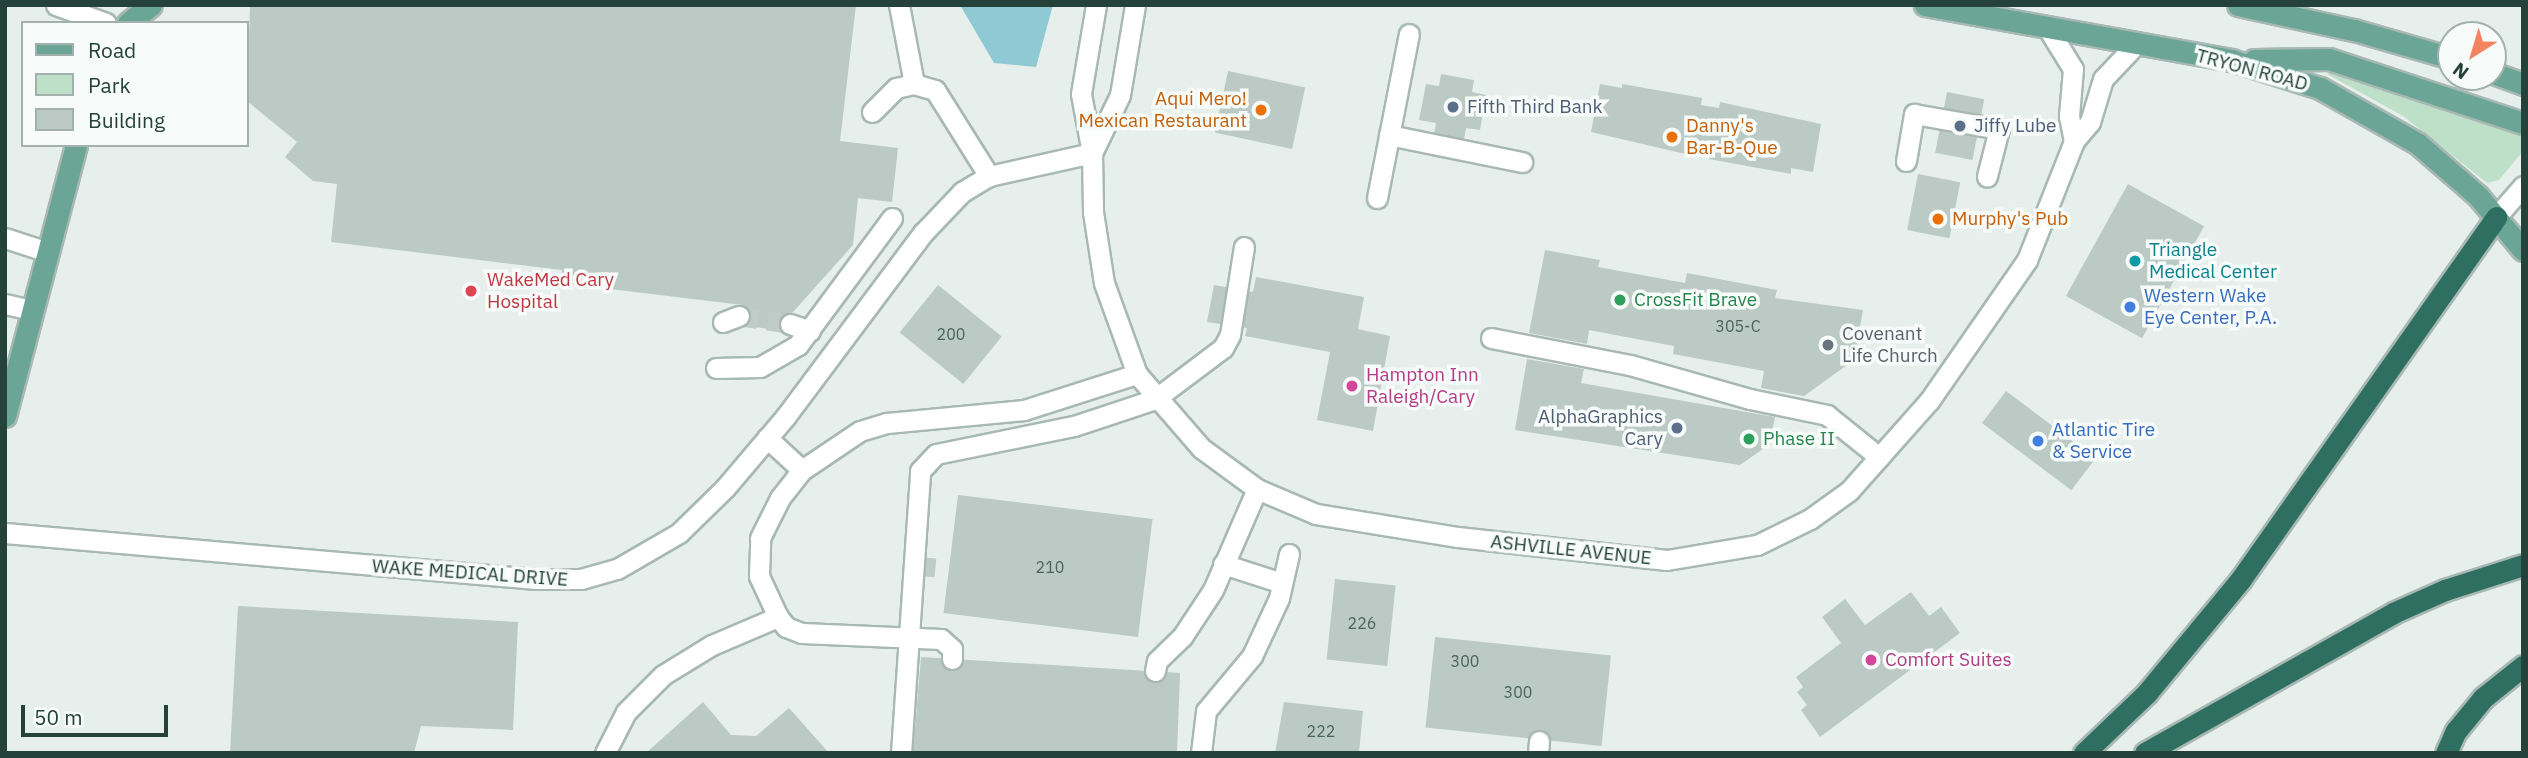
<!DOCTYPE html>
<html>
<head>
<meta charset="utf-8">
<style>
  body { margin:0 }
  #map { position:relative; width:2528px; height:758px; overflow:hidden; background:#e6efeb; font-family:"IBM Plex Sans",sans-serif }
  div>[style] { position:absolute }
  .green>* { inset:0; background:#bfe0c8 }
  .water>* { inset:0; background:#8ec9d4 }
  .building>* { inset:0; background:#bbcac4; transform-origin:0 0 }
  .minor-tunnel>* { height:19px; margin-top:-9.5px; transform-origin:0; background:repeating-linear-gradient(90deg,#bfccc8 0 19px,transparent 0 29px) }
  .roads { filter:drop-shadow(2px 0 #a8b8b2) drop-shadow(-2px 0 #a8b8b2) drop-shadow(0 2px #a8b8b2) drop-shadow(0 -2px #a8b8b2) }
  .minor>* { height:19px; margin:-9.5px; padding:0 9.5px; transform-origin:9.5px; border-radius:9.5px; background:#fff }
  .major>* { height:21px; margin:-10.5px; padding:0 10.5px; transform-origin:10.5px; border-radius:10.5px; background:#6aa596 }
  .highway>* { height:21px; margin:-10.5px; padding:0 10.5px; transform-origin:10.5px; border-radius:10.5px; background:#2f6f62 }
  .dots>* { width:19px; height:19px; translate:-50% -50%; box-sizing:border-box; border:4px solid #f7fbf9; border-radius:50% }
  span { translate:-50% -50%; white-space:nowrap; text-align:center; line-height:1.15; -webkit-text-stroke:7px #f7fbf9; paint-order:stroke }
  .number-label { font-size:16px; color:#4a645c }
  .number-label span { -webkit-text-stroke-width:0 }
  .street-label { font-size:19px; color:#24423a }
  .food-label { font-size:19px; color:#c56008 }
  .right { translate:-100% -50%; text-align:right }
  .left { translate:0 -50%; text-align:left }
  .service-label { font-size:19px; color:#4e5e75 }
  .culture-label { font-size:19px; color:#0d838f }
  .health-label { font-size:19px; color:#be3a42 }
  .shop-label { font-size:19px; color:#366cbe }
  .leisure-label { font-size:19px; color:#27864d }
  .worship-label { font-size:19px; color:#5b616d }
  .hotel-label { font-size:19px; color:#b23c85 }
  .frame { position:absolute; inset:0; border:7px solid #24423a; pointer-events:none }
  .legend { position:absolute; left:21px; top:21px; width:228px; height:126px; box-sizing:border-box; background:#f7fbf9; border:2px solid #a3b1ad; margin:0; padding:9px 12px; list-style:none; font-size:21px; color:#24423a }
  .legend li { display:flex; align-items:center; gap:14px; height:35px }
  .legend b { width:35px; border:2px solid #a3b1ad }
  .north { position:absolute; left:2437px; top:21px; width:70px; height:70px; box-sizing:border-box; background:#f7fbf9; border:2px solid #a3b1ad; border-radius:50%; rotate:217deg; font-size:19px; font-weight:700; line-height:28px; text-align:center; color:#24423a }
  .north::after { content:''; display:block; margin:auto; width:24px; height:32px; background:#f4845f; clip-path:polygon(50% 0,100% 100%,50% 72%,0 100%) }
  .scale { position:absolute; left:21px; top:705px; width:147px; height:32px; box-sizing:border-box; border:4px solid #24423a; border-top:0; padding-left:9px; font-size:21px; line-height:24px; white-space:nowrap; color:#24423a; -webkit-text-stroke:5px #f7fbf9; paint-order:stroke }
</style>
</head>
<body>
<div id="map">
  <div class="green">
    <i style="clip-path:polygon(2332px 72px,2446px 106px,2523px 135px,2523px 151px,2499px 180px,2487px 183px,2403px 116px,2327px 74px)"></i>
  </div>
  <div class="water">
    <i style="clip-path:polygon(960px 5px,1053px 5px,1036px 67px,994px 63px)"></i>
  </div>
  <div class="building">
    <i style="clip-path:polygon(250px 5px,856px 5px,840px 141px,898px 148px,892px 202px,858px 198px,853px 245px,777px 330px,740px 325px,742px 305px,561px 283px,562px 270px,331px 242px,337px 184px,313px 181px,285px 157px,297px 142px,247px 101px)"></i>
    <i style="left:1228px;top:71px;width:79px;height:63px;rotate:12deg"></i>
    <i style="clip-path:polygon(1441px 74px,1474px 80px,1472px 92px,1486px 95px,1480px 130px,1466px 128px,1460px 162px,1430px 156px,1436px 123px,1419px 120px,1426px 84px,1439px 86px)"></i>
    <i style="clip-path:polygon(1600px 84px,1622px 88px,1622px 84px,1702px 98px,1701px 105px,1719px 108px,1720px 102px,1821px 124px,1813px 172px,1791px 168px,1791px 174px,1709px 159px,1711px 148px,1696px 145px,1694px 156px,1591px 132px)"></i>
    <i style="left:1947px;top:92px;width:38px;height:62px;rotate:11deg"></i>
    <i style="left:1918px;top:174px;width:43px;height:57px;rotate:11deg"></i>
    <i style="left:2128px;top:184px;width:87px;height:128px;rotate:29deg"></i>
    <i style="clip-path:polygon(1545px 250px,1600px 260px,1598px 267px,1685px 283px,1687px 273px,1777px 290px,1775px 298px,1863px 310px,1854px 360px,1804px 396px,1761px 388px,1764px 371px,1673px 354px,1674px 346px,1589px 330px,1587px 344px,1529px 333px)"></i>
    <i style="clip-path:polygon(1256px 277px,1364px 297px,1358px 329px,1390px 336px,1373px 431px,1317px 420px,1330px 352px,1245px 336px,1247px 328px,1207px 322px,1214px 285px,1253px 292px)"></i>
    <i style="left:938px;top:285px;width:82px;height:61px;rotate:39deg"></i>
    <i style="clip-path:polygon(1527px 359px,1584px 369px,1581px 383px,1775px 417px,1770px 444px,1740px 465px,1515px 430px)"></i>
    <i style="left:2006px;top:391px;width:112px;height:40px;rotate:37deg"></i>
    <i style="left:958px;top:495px;width:196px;height:119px;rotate:7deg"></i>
    <i style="left:1335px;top:579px;width:61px;height:81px;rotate:6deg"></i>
    <i style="clip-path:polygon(1911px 592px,1929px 616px,1941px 607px,1960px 633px,1820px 737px,1801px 710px,1807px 705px,1797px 692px,1803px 687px,1796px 677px,1841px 643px,1822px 617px,1845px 599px,1865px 625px)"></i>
    <i style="clip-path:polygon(238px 606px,518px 622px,513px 730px,421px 726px,414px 753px,230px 753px)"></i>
    <i style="left:1435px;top:637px;width:177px;height:91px;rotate:6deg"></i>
    <i style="clip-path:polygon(921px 657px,1180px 673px,1177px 753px,913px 753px)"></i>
    <i style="clip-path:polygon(703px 702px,731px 735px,756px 736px,789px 708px,829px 753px,646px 753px)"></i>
    <i style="clip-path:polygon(1284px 702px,1363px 711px,1359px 753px,1275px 753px)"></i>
  </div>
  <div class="minor-tunnel">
    <i style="left:739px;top:316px;width:52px;rotate:8.9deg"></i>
    <i style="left:925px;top:576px;width:19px;rotate:-84deg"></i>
  </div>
  <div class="roads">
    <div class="minor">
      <i style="left:56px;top:5px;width:53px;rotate:19.8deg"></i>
      <i style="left:899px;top:5px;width:80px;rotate:79.2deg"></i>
      <i style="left:1096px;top:5px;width:90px;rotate:99.6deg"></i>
      <i style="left:1081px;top:94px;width:60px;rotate:79.4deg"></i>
      <i style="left:1092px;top:153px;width:59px;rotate:89deg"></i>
      <i style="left:1093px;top:212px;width:72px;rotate:81.2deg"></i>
      <i style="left:1104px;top:283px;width:97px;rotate:70.1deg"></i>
      <i style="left:1137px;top:374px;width:98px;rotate:49.1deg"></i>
      <i style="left:1201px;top:448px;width:69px;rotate:36.2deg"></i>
      <i style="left:1257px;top:489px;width:64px;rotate:23deg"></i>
      <i style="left:1316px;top:514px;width:144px;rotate:9.2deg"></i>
      <i style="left:1458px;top:537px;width:210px;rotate:6.3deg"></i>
      <i style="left:1667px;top:560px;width:91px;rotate:-9.5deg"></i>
      <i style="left:1757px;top:545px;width:59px;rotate:-26.1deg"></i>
      <i style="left:1810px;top:519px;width:48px;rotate:-35.7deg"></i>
      <i style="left:1849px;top:491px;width:120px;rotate:-48.4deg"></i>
      <i style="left:1929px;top:401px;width:172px;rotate:-55.2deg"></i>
      <i style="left:2027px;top:260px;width:128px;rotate:-68.4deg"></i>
      <i style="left:2074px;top:141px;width:25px;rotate:-50deg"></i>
      <i style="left:2090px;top:122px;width:45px;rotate:-73.2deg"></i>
      <i style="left:2103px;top:79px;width:50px;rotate:-46.6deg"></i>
      <i style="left:2047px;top:27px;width:49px;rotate:58.2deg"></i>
      <i style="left:2073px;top:69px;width:47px;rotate:94.9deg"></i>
      <i style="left:2069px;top:116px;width:25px;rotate:79deg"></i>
      <i style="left:872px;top:112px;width:34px;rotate:-45deg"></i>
      <i style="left:896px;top:88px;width:18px;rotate:-13deg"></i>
      <i style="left:914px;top:84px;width:22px;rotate:16deg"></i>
      <i style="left:935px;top:90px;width:102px;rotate:57.9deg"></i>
      <i style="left:1389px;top:135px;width:136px;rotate:11.5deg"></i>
      <i style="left:1092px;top:153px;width:64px;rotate:-64.2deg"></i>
      <i style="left:1120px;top:95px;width:91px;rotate:-80.5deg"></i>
      <i style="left:1906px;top:161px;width:48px;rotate:-80.3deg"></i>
      <i style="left:1914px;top:114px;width:86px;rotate:10deg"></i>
      <i style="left:1999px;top:129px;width:49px;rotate:104.3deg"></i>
      <i style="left:1377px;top:198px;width:167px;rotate:-79deg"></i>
      <i style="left:2496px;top:217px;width:41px;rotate:-48.9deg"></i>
      <i style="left:5px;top:238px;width:42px;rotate:18deg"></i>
      <i style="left:5px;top:304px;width:28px;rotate:13deg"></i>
      <i style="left:723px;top:322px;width:17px;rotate:-21deg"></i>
      <i style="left:790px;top:324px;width:21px;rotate:19deg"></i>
      <i style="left:1491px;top:338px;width:142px;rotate:11deg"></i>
      <i style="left:1630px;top:365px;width:125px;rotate:15.8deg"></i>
      <i style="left:1750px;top:399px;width:79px;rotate:11.7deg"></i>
      <i style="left:1827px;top:415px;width:67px;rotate:38.9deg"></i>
      <i style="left:716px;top:368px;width:44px;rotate:-1.3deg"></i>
      <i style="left:760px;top:367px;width:44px;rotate:-30.1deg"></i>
      <i style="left:798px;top:345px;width:158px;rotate:-53.5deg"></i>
      <i style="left:767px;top:438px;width:47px;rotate:42.4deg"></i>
      <i style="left:5px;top:533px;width:533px;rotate:4.95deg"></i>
      <i style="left:536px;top:579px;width:45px"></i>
      <i style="left:581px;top:579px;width:37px;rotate:-16deg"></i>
      <i style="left:617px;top:569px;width:72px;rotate:-30.1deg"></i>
      <i style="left:679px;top:533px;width:64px;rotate:-44.4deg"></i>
      <i style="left:725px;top:488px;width:94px;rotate:-49.7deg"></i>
      <i style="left:786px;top:416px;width:229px;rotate:-53.2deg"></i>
      <i style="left:923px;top:233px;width:57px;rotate:-46.4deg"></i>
      <i style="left:962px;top:192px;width:31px;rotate:-31deg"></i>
      <i style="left:989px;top:176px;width:106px;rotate:-12.6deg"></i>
      <i style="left:1223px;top:564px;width:62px;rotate:17.9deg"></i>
      <i style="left:778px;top:617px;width:13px;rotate:51deg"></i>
      <i style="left:786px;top:627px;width:17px;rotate:21deg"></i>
      <i style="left:802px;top:633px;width:139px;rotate:2.5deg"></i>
      <i style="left:941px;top:639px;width:15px;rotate:42deg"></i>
      <i style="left:952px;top:649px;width:10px;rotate:90deg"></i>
      <i style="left:1155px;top:671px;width:10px;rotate:-79deg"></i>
      <i style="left:1157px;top:661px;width:35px;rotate:-44deg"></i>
      <i style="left:1182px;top:637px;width:56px;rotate:-56.6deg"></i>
      <i style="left:1213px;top:590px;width:110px;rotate:-66.5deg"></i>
      <i style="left:605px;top:753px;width:46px;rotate:-62.9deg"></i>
      <i style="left:626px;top:712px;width:52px;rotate:-45deg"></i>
      <i style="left:663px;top:675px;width:57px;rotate:-31.5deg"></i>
      <i style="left:712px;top:645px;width:72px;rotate:-23deg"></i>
      <i style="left:778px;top:617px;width:45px;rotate:-114.9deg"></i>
      <i style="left:759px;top:576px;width:38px;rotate:-88deg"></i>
      <i style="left:760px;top:538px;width:45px;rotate:-63.4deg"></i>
      <i style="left:780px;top:498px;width:36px;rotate:-52deg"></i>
      <i style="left:802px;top:470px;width:70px;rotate:-33.9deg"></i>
      <i style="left:860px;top:431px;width:28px;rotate:-17deg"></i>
      <i style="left:887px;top:423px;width:138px;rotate:-5.4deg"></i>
      <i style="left:1024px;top:410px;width:119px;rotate:-17.7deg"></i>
      <i style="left:901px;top:753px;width:283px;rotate:-86.1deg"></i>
      <i style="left:920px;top:471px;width:23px;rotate:-47deg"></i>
      <i style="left:936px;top:454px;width:141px;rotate:-11.5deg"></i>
      <i style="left:1074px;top:426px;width:85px;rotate:-18.4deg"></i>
      <i style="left:1155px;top:399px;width:85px;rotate:-36.9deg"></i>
      <i style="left:1223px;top:348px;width:15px;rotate:-62deg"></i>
      <i style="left:1230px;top:335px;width:89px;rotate:-81deg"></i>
      <i style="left:1201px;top:753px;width:42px;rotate:-83.2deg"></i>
      <i style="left:1206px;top:711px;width:72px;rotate:-50.1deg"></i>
      <i style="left:1252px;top:656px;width:64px;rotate:-65deg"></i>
      <i style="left:1279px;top:598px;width:45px;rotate:-77.2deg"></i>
      <i style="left:1538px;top:753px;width:12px;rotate:-85deg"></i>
    </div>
    <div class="major">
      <i style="left:1925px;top:5px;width:311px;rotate:10.2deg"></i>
      <i style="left:2231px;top:60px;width:93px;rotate:17.5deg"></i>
      <i style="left:2320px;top:88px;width:112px;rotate:29.6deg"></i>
      <i style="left:2417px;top:143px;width:81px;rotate:41deg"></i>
      <i style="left:2478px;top:196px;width:70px;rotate:50.2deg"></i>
      <i style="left:2238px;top:5px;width:119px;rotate:12.2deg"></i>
      <i style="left:2354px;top:30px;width:101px;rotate:16.1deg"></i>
      <i style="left:128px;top:23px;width:29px;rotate:-38deg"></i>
      <i style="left:2254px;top:60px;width:75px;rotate:-0.8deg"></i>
      <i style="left:2329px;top:59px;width:204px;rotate:18.3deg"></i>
      <i style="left:2493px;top:73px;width:32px;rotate:20deg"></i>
      <i style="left:5px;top:416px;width:280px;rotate:-75.3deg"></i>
    </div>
    <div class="highway">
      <i style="left:2084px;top:753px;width:86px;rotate:-43.6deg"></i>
      <i style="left:2146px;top:694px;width:149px;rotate:-50.4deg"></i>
      <i style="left:2241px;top:579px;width:443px;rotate:-54.8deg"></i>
      <i style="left:2145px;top:753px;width:285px;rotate:-29.4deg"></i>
      <i style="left:2393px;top:613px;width:57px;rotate:-23.9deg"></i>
      <i style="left:2445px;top:590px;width:82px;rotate:-17.8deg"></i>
      <i style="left:2446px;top:753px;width:24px;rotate:-66deg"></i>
      <i style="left:2456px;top:731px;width:43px;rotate:-50.7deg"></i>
      <i style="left:2483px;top:698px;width:51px;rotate:-38.7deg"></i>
    </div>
  </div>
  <div class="dots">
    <i style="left:1453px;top:107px;background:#5c6f8a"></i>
    <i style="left:1261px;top:110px;background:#e8710a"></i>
    <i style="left:1960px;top:126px;background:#5c6f8a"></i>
    <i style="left:1672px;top:137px;background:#e8710a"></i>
    <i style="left:1938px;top:219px;background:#e8710a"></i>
    <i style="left:2135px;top:261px;background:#0f9aa8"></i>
    <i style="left:471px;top:291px;background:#e0444e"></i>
    <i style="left:1620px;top:300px;background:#2e9e5b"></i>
    <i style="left:2130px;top:307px;background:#3f7fe0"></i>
    <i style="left:1828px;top:345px;background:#6b7280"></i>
    <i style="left:1352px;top:386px;background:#d1479c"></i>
    <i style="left:1677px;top:428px;background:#5c6f8a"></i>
    <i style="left:1749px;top:439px;background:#2e9e5b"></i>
    <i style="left:2038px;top:441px;background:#3f7fe0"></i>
    <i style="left:1871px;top:660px;background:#d1479c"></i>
  </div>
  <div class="number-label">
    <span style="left:1738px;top:326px">305-C</span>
    <span style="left:951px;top:334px">200</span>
    <span style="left:1050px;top:567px">210</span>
    <span style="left:1362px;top:623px">226</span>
    <span style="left:1465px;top:661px">300</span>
    <span style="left:1518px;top:692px">300</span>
    <span style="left:1321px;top:731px">222</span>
  </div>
  <div class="street-label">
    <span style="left:2252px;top:70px;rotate:15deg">TRYON ROAD</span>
    <span style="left:1571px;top:550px;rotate:6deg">ASHVILLE AVENUE</span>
    <span style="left:470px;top:573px;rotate:4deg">WAKE MEDICAL DRIVE</span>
  </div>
  <div class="food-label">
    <span class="right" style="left:1247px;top:110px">Aqui Mero!<br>Mexican Restaurant</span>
    <span class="left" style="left:1686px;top:137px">Danny's<br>Bar-B-Que</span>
    <span class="left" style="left:1952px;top:219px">Murphy's Pub</span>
  </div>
  <div class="service-label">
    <span class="left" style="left:1467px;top:107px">Fifth Third Bank</span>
    <span class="left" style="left:1974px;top:126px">Jiffy Lube</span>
    <span class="right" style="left:1663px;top:428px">AlphaGraphics<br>Cary</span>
  </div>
  <div class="culture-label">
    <span class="left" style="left:2149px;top:261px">Triangle<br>Medical Center</span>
  </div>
  <div class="health-label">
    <span class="left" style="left:487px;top:291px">WakeMed Cary<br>Hospital</span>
  </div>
  <div class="shop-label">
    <span class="left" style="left:2144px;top:307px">Western Wake<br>Eye Center, P.A.</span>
    <span class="left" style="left:2052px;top:441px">Atlantic Tire<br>&amp; Service</span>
  </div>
  <div class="leisure-label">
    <span class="left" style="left:1634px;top:300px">CrossFit Brave</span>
    <span class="left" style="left:1763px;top:439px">Phase II</span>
  </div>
  <div class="worship-label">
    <span class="left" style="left:1842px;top:345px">Covenant<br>Life Church</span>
  </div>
  <div class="hotel-label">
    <span class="left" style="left:1366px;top:386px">Hampton Inn<br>Raleigh/Cary</span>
    <span class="left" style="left:1885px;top:660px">Comfort Suites</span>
  </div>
  <div class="frame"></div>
  <ul class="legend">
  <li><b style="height:9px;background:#6aa596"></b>Road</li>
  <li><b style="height:19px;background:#bfe0c8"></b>Park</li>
  <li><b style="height:19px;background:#bbcac4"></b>Building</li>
  </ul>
  <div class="north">N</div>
  <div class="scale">50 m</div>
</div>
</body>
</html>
